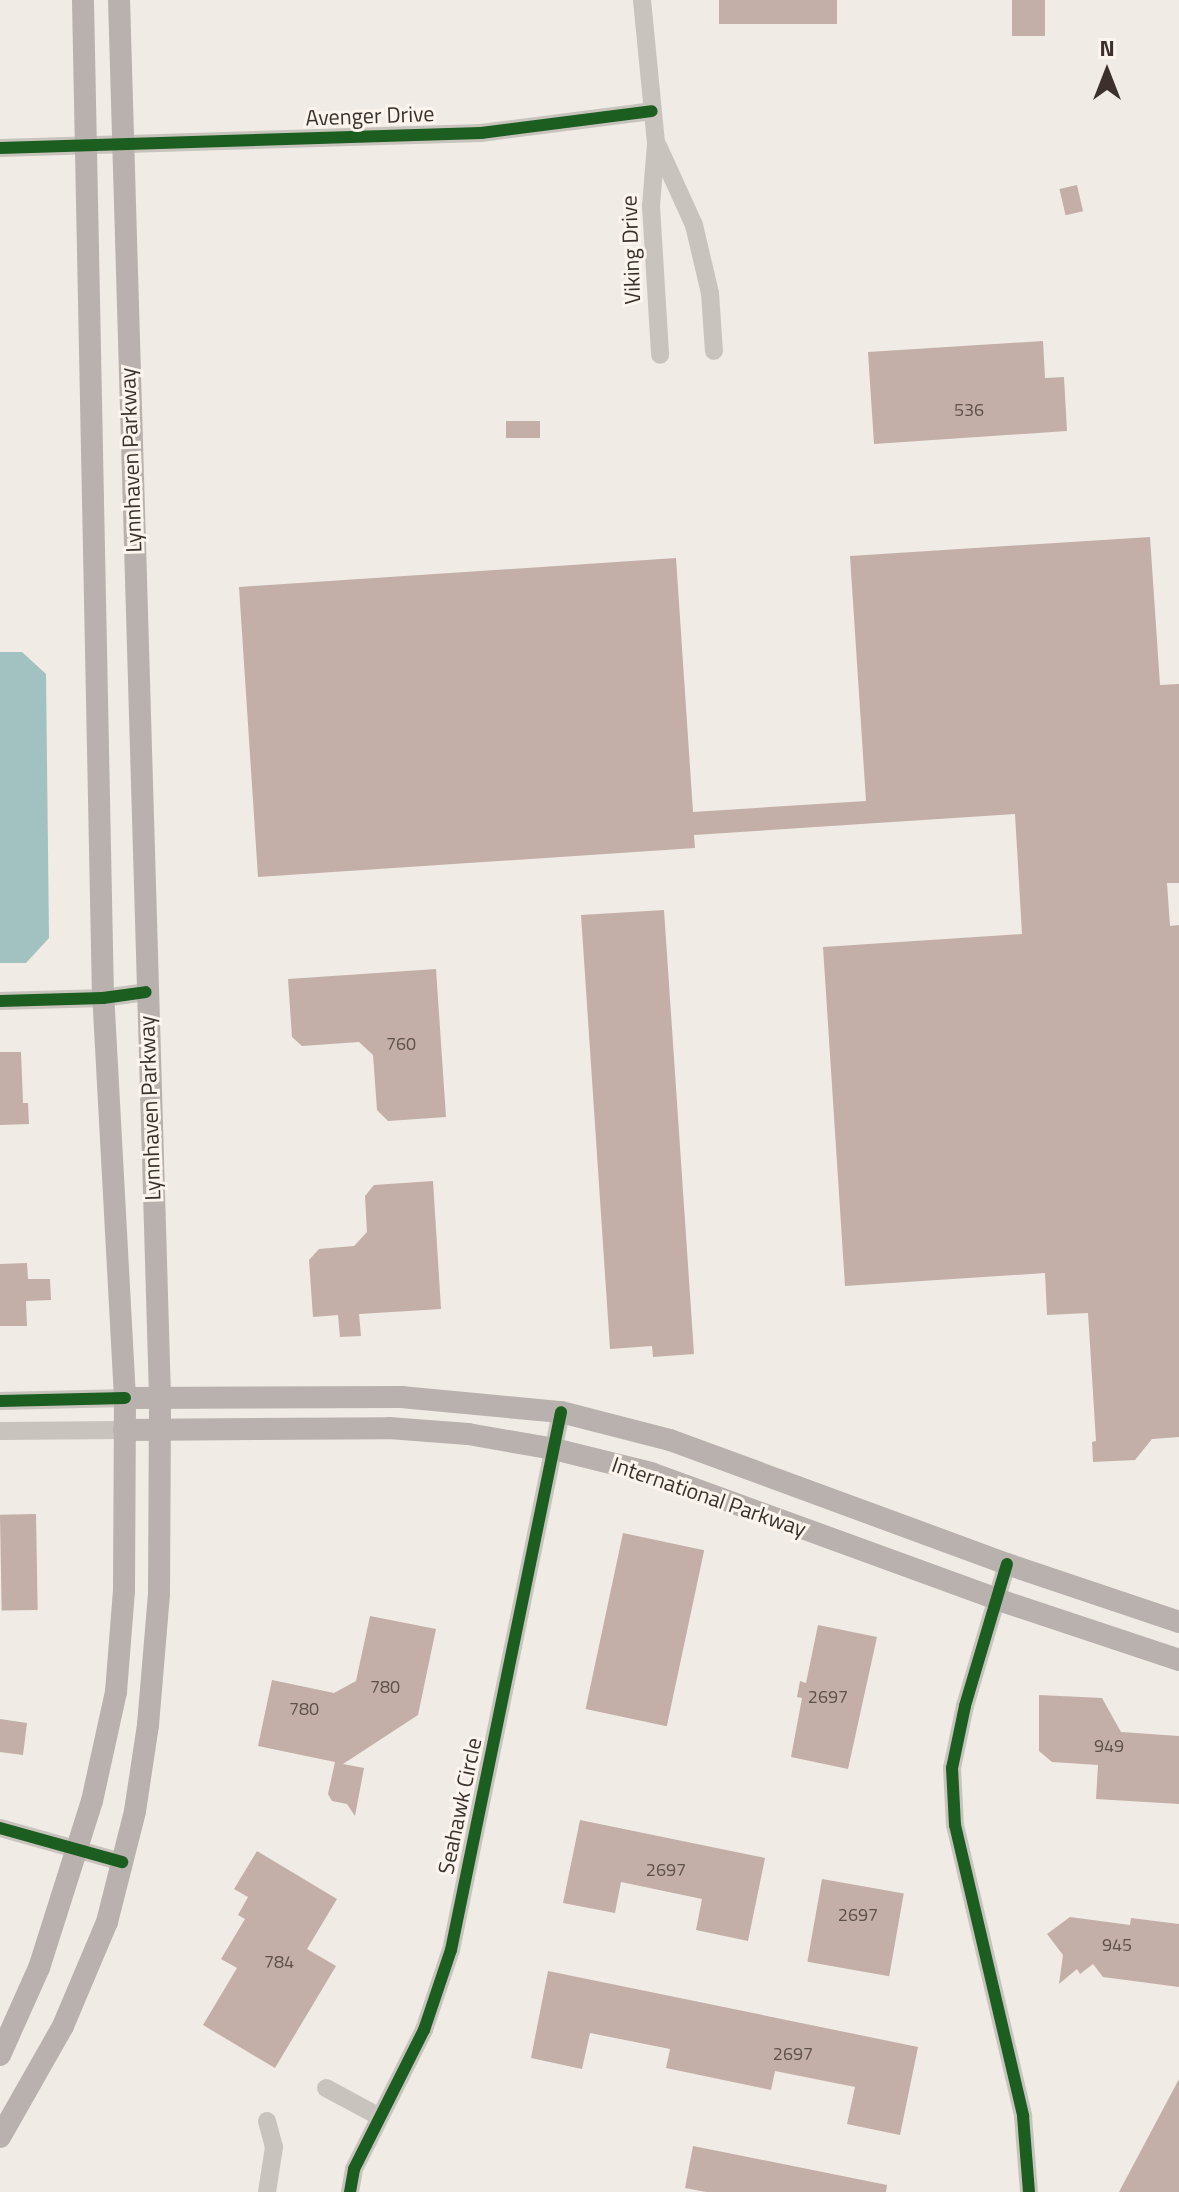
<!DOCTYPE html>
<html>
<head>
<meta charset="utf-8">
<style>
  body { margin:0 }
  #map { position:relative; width:1179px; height:2192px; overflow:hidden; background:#f0ebe5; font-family:"Titillium Web",sans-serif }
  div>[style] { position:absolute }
  .water>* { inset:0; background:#a1c2c1 }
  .building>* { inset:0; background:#c3afa7; transform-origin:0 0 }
  .minor>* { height:18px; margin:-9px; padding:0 9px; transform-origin:9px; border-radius:9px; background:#c9c3be }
  .major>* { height:22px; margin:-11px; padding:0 11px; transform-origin:11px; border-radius:11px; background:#b8b1ad }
  .cycleway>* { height:12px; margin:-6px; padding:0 6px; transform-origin:6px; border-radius:6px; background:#1b5e20 }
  span { translate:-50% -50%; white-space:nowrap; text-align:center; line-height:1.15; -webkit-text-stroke:6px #fbf5ee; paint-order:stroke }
  .number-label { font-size:18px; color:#5d504a }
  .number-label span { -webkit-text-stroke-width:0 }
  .street-label { font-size:22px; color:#3b302b }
  .north { position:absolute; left:1067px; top:32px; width:80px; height:80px; -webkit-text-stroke:6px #fbf5ee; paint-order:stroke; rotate:0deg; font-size:22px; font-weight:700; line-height:32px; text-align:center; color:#3b302b }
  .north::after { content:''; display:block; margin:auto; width:28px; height:36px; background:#3b302b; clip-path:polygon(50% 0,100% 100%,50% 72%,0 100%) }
</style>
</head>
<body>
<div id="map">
  <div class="water">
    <i style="clip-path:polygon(0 652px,22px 652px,46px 674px,49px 938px,26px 963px,0 963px)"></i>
  </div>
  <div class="building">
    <i style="left:719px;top:0;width:118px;height:24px"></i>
    <i style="left:1012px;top:0;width:33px;height:36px"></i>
    <i style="left:1077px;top:185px;width:27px;height:18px;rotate:77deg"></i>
    <i style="clip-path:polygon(1043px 341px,1045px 378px,1064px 377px,1067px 431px,874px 444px,868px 352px)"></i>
    <i style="left:540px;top:421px;width:17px;height:34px;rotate:90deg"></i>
    <i style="clip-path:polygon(1150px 537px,1160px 685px,1179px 684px,1179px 883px,1167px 883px,1170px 926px,1179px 925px,1179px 1437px,1152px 1439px,1135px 1460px,1093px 1462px,1092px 1442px,1096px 1441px,1088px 1313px,1047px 1315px,1045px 1273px,845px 1286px,823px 947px,1022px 934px,1015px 814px,694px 835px,695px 848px,258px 877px,239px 587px,676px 558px,693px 812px,866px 801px,850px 556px)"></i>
    <i style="clip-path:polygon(664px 910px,694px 1354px,653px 1357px,652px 1346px,610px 1349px,581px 915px)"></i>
    <i style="clip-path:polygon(436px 969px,446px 1117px,388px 1121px,377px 1110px,373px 1055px,359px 1042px,302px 1046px,292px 1037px,288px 979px)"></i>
    <i style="clip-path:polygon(0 1052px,21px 1052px,23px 1103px,28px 1103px,29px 1124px,0 1125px)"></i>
    <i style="clip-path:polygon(433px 1181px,441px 1309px,359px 1314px,361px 1336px,340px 1337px,338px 1315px,313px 1317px,309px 1260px,319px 1249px,354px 1246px,367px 1232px,365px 1196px,374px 1185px)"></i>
    <i style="clip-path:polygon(27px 1263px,28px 1279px,50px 1279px,51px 1300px,26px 1301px,27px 1326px,0 1326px,0 1264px)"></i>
    <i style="left:36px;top:1514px;width:96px;height:36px;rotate:89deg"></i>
    <i style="left:623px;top:1533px;width:83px;height:180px;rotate:12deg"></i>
    <i style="clip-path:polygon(370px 1616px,436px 1629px,418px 1715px,343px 1764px,364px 1768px,355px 1816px,347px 1804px,332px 1801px,328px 1794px,335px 1762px,258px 1746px,272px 1680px,334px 1693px,356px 1681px)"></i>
    <i style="clip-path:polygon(818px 1625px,877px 1637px,848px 1769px,791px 1757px,802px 1698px,797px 1697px,800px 1681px,806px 1683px)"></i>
    <i style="clip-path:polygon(1039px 1695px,1102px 1698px,1121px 1732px,1179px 1736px,1179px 1804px,1096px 1799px,1098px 1765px,1052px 1762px,1039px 1751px)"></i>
    <i style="clip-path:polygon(0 1719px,27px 1723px,23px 1755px,0 1752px)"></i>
    <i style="clip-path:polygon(580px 1820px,765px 1858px,748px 1941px,696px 1930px,702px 1899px,621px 1882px,615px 1913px,563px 1903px)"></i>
    <i style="clip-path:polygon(257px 1851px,337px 1899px,307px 1949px,336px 1966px,275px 2068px,203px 2025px,237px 1968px,221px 1959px,245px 1919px,238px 1915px,248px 1897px,234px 1889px)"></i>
    <i style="left:822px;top:1879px;width:83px;height:84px;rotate:10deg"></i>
    <i style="clip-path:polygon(1070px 1917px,1130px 1925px,1131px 1918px,1179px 1924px,1179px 1987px,1103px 1977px,1093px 1964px,1080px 1974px,1077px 1969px,1059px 1984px,1063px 1955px,1047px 1934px)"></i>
    <i style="clip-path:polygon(548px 1971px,918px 2047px,900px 2135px,847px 2124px,855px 2087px,775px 2071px,771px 2090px,666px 2068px,670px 2049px,590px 2033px,582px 2069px,531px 2058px)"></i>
    <i style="clip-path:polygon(1179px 2079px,1179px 2192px,1119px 2192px)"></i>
    <i style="clip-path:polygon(693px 2146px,887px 2185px,886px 2192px,706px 2192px,685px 2188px)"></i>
  </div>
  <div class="minor">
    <i style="left:642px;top:0;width:145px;rotate:84.4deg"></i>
    <i style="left:656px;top:144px;width:62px;rotate:94.6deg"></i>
    <i style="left:651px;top:206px;width:149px;rotate:86.5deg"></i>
    <i style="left:658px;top:146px;width:87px;rotate:65.5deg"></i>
    <i style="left:694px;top:225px;width:70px;rotate:76.8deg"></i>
    <i style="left:710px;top:293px;width:58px;rotate:86.1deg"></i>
    <i style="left:0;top:148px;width:481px;rotate:-1.8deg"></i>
    <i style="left:481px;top:133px;width:172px;rotate:-7.3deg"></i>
    <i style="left:0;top:1001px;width:103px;rotate:-1.7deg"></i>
    <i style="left:103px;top:998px;width:43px;rotate:-7.9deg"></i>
    <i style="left:0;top:1401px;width:125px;rotate:-1.4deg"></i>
    <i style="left:0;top:1431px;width:124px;rotate:-0.5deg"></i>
    <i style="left:1007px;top:1564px;width:148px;rotate:106.5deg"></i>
    <i style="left:965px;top:1706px;width:63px;rotate:101.8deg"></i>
    <i style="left:952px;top:1768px;width:57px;rotate:87deg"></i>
    <i style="left:955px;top:1825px;width:299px;rotate:76.8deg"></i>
    <i style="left:1023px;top:2116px;width:76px;rotate:85.5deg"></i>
    <i style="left:0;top:1828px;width:127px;rotate:15.6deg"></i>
    <i style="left:326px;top:2088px;width:61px;rotate:28.2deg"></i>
    <i style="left:267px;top:2121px;width:27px;rotate:75deg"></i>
    <i style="left:274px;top:2147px;width:46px;rotate:98.8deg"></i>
    <i style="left:350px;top:2192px;width:23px;rotate:-80deg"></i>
    <i style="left:354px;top:2169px;width:156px;rotate:-63.3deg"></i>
    <i style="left:424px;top:2030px;width:84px;rotate:-71.4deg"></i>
    <i style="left:451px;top:1950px;width:549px;rotate:-78.44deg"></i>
  </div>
  <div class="major">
    <i style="left:125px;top:1398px;width:276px;rotate:-0.2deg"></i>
    <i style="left:401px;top:1397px;width:161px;rotate:5.4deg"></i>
    <i style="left:561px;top:1412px;width:113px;rotate:14.4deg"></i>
    <i style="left:670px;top:1440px;width:359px;rotate:20.2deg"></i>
    <i style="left:1007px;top:1564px;width:182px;rotate:18.6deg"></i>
    <i style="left:124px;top:1430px;width:265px;rotate:-0.4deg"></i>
    <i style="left:389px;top:1428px;width:79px;rotate:4.3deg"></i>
    <i style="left:468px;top:1434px;width:87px;rotate:9.9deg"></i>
    <i style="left:554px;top:1449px;width:100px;rotate:13.9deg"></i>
    <i style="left:651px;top:1473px;width:370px;rotate:20deg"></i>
    <i style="left:999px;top:1600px;width:190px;rotate:18.4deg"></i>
    <i style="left:0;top:2055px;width:95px;rotate:-65.9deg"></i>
    <i style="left:39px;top:1968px;width:175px;rotate:-72.4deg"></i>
    <i style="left:92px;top:1801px;width:112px;rotate:-77.6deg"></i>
    <i style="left:116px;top:1692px;width:101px;rotate:-85.5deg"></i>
    <i style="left:124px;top:1591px;width:193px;rotate:-89.7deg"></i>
    <i style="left:125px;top:1398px;width:401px;rotate:-93.1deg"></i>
    <i style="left:103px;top:998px;width:998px;rotate:-91.15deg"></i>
    <i style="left:0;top:2137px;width:128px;rotate:-60.4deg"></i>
    <i style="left:63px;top:2026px;width:113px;rotate:-67.1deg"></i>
    <i style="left:107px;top:1922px;width:114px;rotate:-75.8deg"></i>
    <i style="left:135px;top:1811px;width:87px;rotate:-81.4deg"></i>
    <i style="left:148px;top:1725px;width:131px;rotate:-85.2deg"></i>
    <i style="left:159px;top:1594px;width:197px;rotate:-89.7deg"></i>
    <i style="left:160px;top:1397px;width:1398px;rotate:-91.68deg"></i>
  </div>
  <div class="cycleway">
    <i style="left:0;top:148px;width:481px;rotate:-1.8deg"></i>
    <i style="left:481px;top:133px;width:172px;rotate:-7.3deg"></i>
    <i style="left:0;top:1001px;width:103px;rotate:-1.7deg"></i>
    <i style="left:103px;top:998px;width:43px;rotate:-7.9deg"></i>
    <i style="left:0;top:1401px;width:125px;rotate:-1.4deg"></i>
    <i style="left:1007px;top:1564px;width:148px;rotate:106.5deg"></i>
    <i style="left:965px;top:1706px;width:63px;rotate:101.8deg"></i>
    <i style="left:952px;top:1768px;width:57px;rotate:87deg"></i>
    <i style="left:955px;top:1825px;width:299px;rotate:76.8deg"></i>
    <i style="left:1023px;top:2116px;width:76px;rotate:85.5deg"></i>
    <i style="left:0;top:1828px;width:127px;rotate:15.6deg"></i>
    <i style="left:350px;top:2192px;width:23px;rotate:-80deg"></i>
    <i style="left:354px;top:2169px;width:156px;rotate:-63.3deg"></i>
    <i style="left:424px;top:2030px;width:84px;rotate:-71.4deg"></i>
    <i style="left:451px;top:1950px;width:549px;rotate:-78.44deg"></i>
  </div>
  <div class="number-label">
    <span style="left:969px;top:410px">536</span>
    <span style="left:401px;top:1044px">760</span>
    <span style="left:385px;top:1687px">780</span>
    <span style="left:828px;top:1697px">2697</span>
    <span style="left:304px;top:1709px">780</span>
    <span style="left:1109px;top:1746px">949</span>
    <span style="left:666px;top:1870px">2697</span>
    <span style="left:858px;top:1915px">2697</span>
    <span style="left:1117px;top:1945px">945</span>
    <span style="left:279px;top:1962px">784</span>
    <span style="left:793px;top:2054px">2697</span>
  </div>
  <div class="street-label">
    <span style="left:370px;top:116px;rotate:-2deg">Avenger Drive</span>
    <span style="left:631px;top:250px;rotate:-92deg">Viking Drive</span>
    <span style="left:131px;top:460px;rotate:-92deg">Lynnhaven Parkway</span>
    <span style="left:150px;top:1108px;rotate:-92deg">Lynnhaven Parkway</span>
    <span style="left:709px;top:1497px;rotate:19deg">International Parkway</span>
    <span style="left:460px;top:1806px;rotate:-78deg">Seahawk Circle</span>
  </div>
  <div class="north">N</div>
</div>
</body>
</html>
